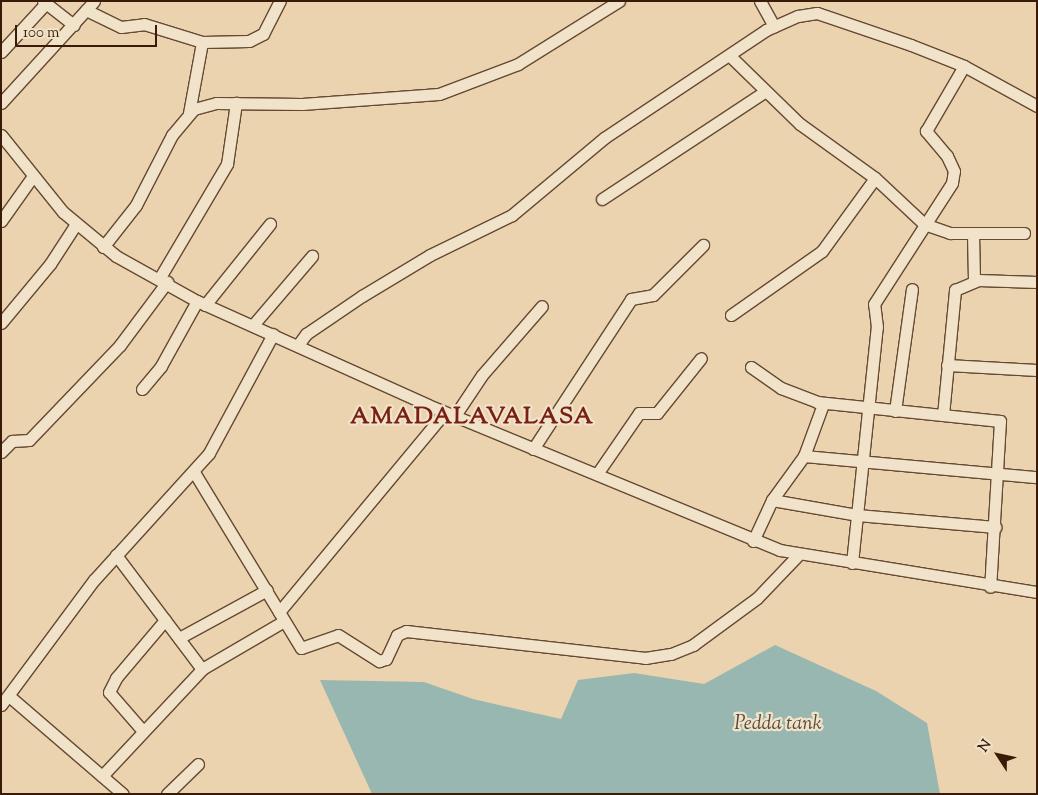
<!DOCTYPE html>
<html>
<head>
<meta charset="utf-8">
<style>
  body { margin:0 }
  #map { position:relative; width:1038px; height:795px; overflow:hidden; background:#ead3ae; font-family:"Sorts Mill Goudy",serif }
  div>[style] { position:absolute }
  .water>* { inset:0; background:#98b7b0 }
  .roads { filter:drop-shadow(1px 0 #654931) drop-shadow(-1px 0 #654931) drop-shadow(0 1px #654931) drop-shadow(0 -1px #654931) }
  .minor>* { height:11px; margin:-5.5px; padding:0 5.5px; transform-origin:5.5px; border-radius:5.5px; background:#f1e2ca }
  span { translate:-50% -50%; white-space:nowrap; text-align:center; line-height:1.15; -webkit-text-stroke:4.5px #f1e2ca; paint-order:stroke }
  .water-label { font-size:20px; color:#564a3a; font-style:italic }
  .district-label { font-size:24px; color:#7a1f14; font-weight:700; letter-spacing:1px }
  .frame { position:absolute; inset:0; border:2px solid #391b07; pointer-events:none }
  .north { position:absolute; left:973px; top:730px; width:50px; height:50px; -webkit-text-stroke:4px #f1e2ca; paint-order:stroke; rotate:305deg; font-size:14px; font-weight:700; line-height:20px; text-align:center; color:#391b07 }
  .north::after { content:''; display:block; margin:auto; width:18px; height:22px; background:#391b07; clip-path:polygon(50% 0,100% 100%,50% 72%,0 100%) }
  .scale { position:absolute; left:15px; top:25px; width:142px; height:22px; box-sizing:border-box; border:2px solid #391b07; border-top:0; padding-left:6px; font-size:15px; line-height:18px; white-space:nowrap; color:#391b07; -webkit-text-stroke:4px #f1e2ca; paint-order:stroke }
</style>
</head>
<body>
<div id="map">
  <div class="water">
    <i style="clip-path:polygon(775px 645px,876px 691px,927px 723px,940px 794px,372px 794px,320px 680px,424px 682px,473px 699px,561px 719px,578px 680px,634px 673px,704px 684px)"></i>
  </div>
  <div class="roads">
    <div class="minor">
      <i style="left:43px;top:1px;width:39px;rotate:38deg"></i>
      <i style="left:760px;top:1px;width:29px;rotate:61deg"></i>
      <i style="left:86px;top:10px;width:39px;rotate:26deg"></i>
      <i style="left:121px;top:27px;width:23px;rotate:-7deg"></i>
      <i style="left:144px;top:24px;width:61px;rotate:17.2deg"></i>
      <i style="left:202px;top:42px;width:47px;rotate:-1.2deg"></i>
      <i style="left:249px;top:41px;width:16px;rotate:-27deg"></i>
      <i style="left:263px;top:34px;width:37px;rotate:-63deg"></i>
      <i style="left:1px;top:52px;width:67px;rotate:-47.4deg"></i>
      <i style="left:730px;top:56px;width:98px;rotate:44.2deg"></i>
      <i style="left:800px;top:124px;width:92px;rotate:35.8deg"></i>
      <i style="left:875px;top:178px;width:67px;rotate:43.2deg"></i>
      <i style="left:924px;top:224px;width:28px;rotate:19deg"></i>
      <i style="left:950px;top:233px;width:74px"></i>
      <i style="left:1px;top:103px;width:138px;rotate:-47.6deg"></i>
      <i style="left:189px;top:113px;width:72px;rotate:-79.6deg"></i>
      <i style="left:1px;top:135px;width:99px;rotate:51.2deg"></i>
      <i style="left:63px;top:212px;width:69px;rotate:39.7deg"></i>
      <i style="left:116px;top:256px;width:93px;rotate:29.1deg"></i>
      <i style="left:197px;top:301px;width:253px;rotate:24.2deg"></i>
      <i style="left:428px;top:405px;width:381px;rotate:22.4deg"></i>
      <i style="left:780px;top:550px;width:260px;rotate:9.3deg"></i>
      <i style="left:602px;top:199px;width:194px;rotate:-33.4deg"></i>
      <i style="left:1px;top:221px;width:55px;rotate:-54.6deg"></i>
      <i style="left:973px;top:233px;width:48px;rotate:88.8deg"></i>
      <i style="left:103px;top:247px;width:53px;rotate:-51.8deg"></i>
      <i style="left:136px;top:205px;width:79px;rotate:-62.8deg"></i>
      <i style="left:172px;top:135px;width:34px;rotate:-50deg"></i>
      <i style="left:194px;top:109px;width:23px;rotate:-15deg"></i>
      <i style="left:216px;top:103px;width:86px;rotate:0.7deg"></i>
      <i style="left:302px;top:104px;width:137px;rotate:-4.2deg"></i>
      <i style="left:439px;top:94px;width:85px;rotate:-20.8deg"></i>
      <i style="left:518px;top:64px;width:119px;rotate:-32deg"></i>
      <i style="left:159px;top:279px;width:134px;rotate:-59.4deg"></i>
      <i style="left:227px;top:164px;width:62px;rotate:-81.6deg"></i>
      <i style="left:205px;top:305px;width:104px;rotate:-51.3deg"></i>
      <i style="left:731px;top:315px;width:111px;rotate:-35.1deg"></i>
      <i style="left:822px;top:251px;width:90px;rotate:-54deg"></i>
      <i style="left:1px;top:323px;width:77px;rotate:-50.3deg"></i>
      <i style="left:50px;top:264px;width:48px;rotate:-57deg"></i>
      <i style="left:253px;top:325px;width:91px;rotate:-49.5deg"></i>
      <i style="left:298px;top:345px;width:14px;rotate:-54deg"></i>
      <i style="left:306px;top:334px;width:68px;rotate:-34.2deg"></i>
      <i style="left:362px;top:296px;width:79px;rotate:-31.1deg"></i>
      <i style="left:430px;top:255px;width:91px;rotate:-26deg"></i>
      <i style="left:512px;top:215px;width:120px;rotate:-39.9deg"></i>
      <i style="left:604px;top:138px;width:195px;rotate:-33.7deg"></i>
      <i style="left:766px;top:30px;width:35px;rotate:-24deg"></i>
      <i style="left:798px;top:16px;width:19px;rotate:-9deg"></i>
      <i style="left:817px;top:13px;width:99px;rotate:18.8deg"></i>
      <i style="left:911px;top:45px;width:57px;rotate:21.6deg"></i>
      <i style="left:964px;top:66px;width:83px;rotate:28.7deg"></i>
      <i style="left:947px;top:365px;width:90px;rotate:3.2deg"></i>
      <i style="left:751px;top:367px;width:37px;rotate:35deg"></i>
      <i style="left:781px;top:388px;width:39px;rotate:21deg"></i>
      <i style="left:817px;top:402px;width:184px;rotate:5.9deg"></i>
      <i style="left:1000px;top:421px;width:166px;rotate:93.4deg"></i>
      <i style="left:142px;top:389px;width:30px;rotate:-50deg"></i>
      <i style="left:161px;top:366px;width:74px;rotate:-61deg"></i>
      <i style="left:895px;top:411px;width:123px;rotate:-82.1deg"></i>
      <i style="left:943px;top:415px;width:126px;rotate:-84.5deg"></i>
      <i style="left:955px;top:290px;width:25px;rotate:-23deg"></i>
      <i style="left:978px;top:280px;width:59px;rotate:1.9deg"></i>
      <i style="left:454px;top:417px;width:50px;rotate:-56.3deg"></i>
      <i style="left:482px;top:375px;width:91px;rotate:-49deg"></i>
      <i style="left:533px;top:449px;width:179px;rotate:-56.8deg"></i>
      <i style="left:631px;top:299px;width:22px;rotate:-10deg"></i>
      <i style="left:653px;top:295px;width:71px;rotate:-45deg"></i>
      <i style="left:1px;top:452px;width:16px;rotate:-45deg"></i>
      <i style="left:12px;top:441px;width:17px;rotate:-3deg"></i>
      <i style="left:29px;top:440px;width:132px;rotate:-46.2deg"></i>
      <i style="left:120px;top:345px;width:79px;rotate:-53.3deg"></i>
      <i style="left:804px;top:456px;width:234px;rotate:5.2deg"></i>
      <i style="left:194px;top:472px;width:206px;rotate:58.7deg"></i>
      <i style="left:301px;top:648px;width:39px;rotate:-19deg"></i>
      <i style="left:338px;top:635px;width:49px;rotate:32.4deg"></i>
      <i style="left:379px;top:661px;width:7px;rotate:-16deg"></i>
      <i style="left:386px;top:659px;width:26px;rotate:-65deg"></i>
      <i style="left:397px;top:635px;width:10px;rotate:-24deg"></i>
      <i style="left:406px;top:631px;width:241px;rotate:6.4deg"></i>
      <i style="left:645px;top:658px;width:26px;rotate:-9deg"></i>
      <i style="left:671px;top:654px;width:24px;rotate:-22deg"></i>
      <i style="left:693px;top:645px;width:79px;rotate:-36.3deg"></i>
      <i style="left:757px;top:598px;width:61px;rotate:-46.3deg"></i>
      <i style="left:597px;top:474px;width:74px;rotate:-55.5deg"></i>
      <i style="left:639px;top:413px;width:18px"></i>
      <i style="left:657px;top:413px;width:70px;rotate:-51.3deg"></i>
      <i style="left:772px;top:500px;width:54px;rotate:-54deg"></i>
      <i style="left:804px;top:456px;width:55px;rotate:-69.9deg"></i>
      <i style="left:753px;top:541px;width:45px;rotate:-65.1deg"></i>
      <i style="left:772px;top:500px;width:86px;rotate:10deg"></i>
      <i style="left:857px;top:515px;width:139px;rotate:5deg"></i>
      <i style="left:116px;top:555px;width:143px;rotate:53deg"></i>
      <i style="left:852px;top:563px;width:237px;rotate:-84deg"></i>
      <i style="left:877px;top:327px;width:23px;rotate:-97deg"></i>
      <i style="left:874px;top:304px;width:144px;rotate:-57.2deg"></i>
      <i style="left:952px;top:183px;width:12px;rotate:-81deg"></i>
      <i style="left:954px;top:171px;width:17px;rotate:-115deg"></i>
      <i style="left:947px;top:156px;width:33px;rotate:-130deg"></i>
      <i style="left:926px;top:131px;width:75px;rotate:-59.7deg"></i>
      <i style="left:279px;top:612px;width:259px;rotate:-50.3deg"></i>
      <i style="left:179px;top:638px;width:100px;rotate:-28.6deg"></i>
      <i style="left:9px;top:696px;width:150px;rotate:40.7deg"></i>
      <i style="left:1px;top:705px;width:156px;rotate:-53.4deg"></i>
      <i style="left:94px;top:580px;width:171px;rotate:-47.8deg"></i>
      <i style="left:209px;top:453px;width:135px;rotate:-61.7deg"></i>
      <i style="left:142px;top:730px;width:50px;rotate:-131deg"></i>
      <i style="left:109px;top:692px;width:16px;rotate:-63deg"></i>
      <i style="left:116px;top:678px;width:76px;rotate:-49.8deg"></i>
      <i style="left:102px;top:776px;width:146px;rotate:-46.9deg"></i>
      <i style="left:202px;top:669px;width:95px;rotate:-30.3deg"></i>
      <i style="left:167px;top:794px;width:43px;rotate:-44.1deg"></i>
    </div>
  </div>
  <div class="water-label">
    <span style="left:778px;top:724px">Pedda tank</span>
  </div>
  <div class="district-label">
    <span style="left:472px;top:418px">AMADALAVALASA</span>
  </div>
  <div class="frame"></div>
  <div class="north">N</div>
  <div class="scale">100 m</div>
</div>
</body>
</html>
